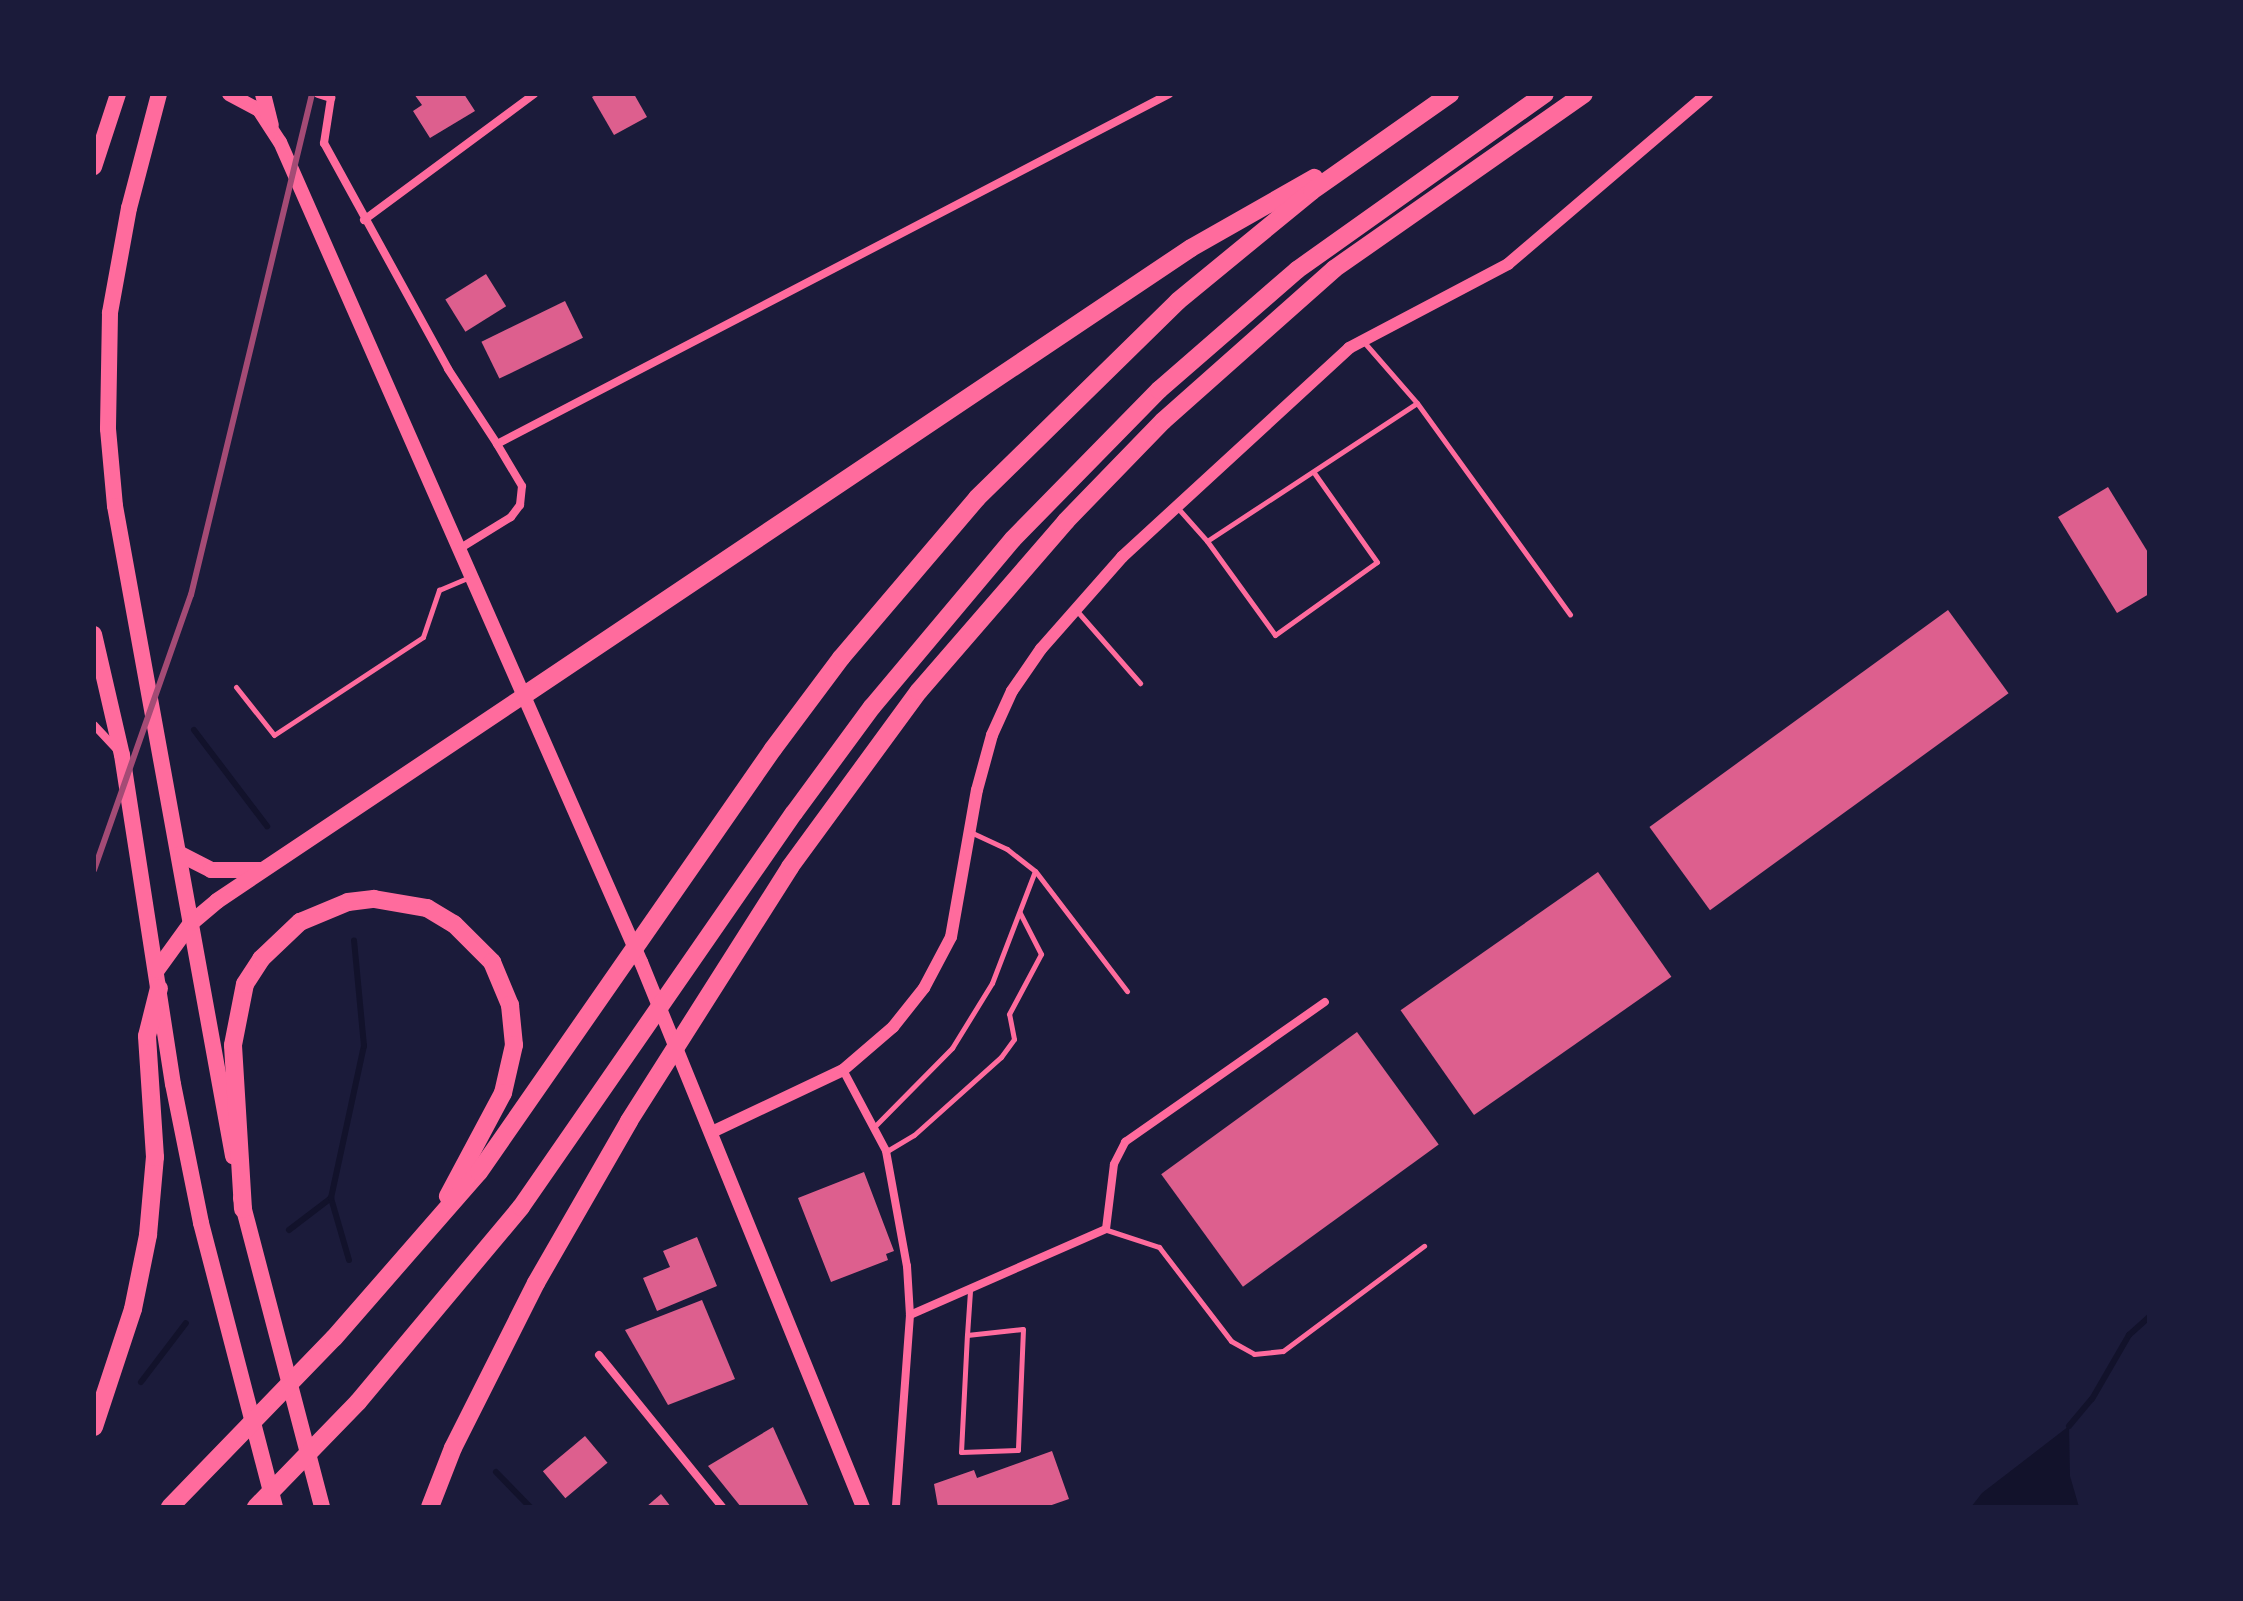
<!DOCTYPE html>
<html>
<head>
<meta charset="utf-8">
<style>
  body { margin:0 }
  #map { position:relative; width:2243px; height:1601px; overflow:hidden; background:#1b1b3a; font-family:"Source Sans 3",sans-serif }
  div>[style] { position:absolute }
  .water>* { inset:0; background:#12122b }
  .stream>* { height:6px; margin:-3px; padding:0 3px; transform-origin:3px; border-radius:3px; background:#12122b }
  .building>* { inset:0; background:#dd5f8e; transform-origin:0 0 }
  .service>* { height:5px; margin:-2.5px; padding:0 2.5px; transform-origin:2.5px; border-radius:2.5px; background:#ff6b9d }
  .minor>* { height:8px; margin:-4px; padding:0 4px; transform-origin:4px; border-radius:4px; background:#ff6b9d }
  .tertiary>* { height:12px; margin:-6px; padding:0 6px; transform-origin:6px; border-radius:6px; background:#ff6b9d }
  .secondary>* { height:14px; margin:-7px; padding:0 7px; transform-origin:7px; border-radius:7px; background:#ff6b9d }
  .primary>* { height:16px; margin:-8px; padding:0 8px; transform-origin:8px; border-radius:8px; background:#ff6b9d }
  .motorway>* { height:18px; margin:-9px; padding:0 9px; transform-origin:9px; border-radius:9px; background:#ff6b9d }
  .rail>* { height:6px; margin:-3px; padding:0 3px; transform-origin:3px; border-radius:3px; background:#a44b75 }
  span { translate:-50% -50%; white-space:nowrap; text-align:center; line-height:1.15; -webkit-text-stroke:7px #1b1b3a; paint-order:stroke }
  .frame { position:absolute; inset:0; border:96px solid #1b1b3a; pointer-events:none }
</style>
</head>
<body>
<div id="map">
  <div class="water">
    <i style="clip-path:polygon(2069px 1426px,2070px 1476px,2079px 1507px,1971px 1507px,1982px 1493px)"></i>
  </div>
  <div class="stream">
    <i style="left:194px;top:730px;width:121px;rotate:52.8deg"></i>
    <i style="left:289px;top:1230px;width:53px;rotate:-37.3deg"></i>
    <i style="left:349px;top:1260px;width:65px;rotate:-106.2deg"></i>
    <i style="left:331px;top:1198px;width:156px;rotate:-77.8deg"></i>
    <i style="left:364px;top:1046px;width:106px;rotate:-95.4deg"></i>
    <i style="left:141px;top:1382px;width:74px;rotate:-52.7deg"></i>
    <i style="left:2069px;top:1426px;width:35px;rotate:-50deg"></i>
    <i style="left:2092px;top:1399px;width:74px;rotate:-60deg"></i>
    <i style="left:2129px;top:1335px;width:27px;rotate:-42deg"></i>
    <i style="left:496px;top:1472px;width:49px;rotate:45.8deg"></i>
  </div>
  <div class="building">
    <i style="clip-path:polygon(414px 94px,464px 94px,475px 111px,430px 138px,413px 111px,422px 105px)"></i>
    <i style="clip-path:polygon(597px 94px,634px 94px,647px 117px,614px 135px,592px 97px)"></i>
    <i style="left:486px;top:274px;width:38px;height:48px;rotate:58deg"></i>
    <i style="left:565px;top:301px;width:41px;height:93px;rotate:64deg"></i>
    <i style="clip-path:polygon(2108px 487px,2149px 554px,2149px 594px,2117px 613px,2058px 517px)"></i>
    <i style="left:1948px;top:610px;width:103px;height:369px;rotate:54deg"></i>
    <i style="left:1598px;top:872px;width:128px;height:241px;rotate:55deg"></i>
    <i style="left:1357px;top:1032px;width:139px;height:242px;rotate:54deg"></i>
    <i style="clip-path:polygon(864px 1172px,894px 1251px,886px 1254px,888px 1260px,831px 1282px,798px 1198px)"></i>
    <i style="clip-path:polygon(697px 1237px,717px 1286px,657px 1311px,643px 1278px,670px 1267px,663px 1251px)"></i>
    <i style="clip-path:polygon(702px 1300px,735px 1379px,668px 1405px,625px 1330px)"></i>
    <i style="clip-path:polygon(773px 1427px,809px 1507px,741px 1507px,708px 1466px)"></i>
    <i style="left:585px;top:1436px;width:35px;height:55px;rotate:50deg"></i>
    <i style="clip-path:polygon(1052px 1451px,1069px 1499px,1046px 1507px,938px 1507px,934px 1484px,974px 1470px,977px 1478px)"></i>
    <i style="clip-path:polygon(661px 1494px,671px 1507px,646px 1507px)"></i>
  </div>
  <div class="service">
    <i style="left:1363px;top:341px;width:82px;rotate:48.9deg"></i>
    <i style="left:1176px;top:506px;width:47px;rotate:48.5deg"></i>
    <i style="left:1207px;top:541px;width:251px;rotate:-33.3deg"></i>
    <i style="left:1417px;top:403px;width:261px;rotate:54.1deg"></i>
    <i style="left:1207px;top:541px;width:116px;rotate:54.1deg"></i>
    <i style="left:1275px;top:635px;width:125px;rotate:-35.6deg"></i>
    <i style="left:1377px;top:562px;width:108px;rotate:-125.2deg"></i>
    <i style="left:1077px;top:611px;width:96px;rotate:48.8deg"></i>
    <i style="left:236px;top:687px;width:61px;rotate:51.6deg"></i>
    <i style="left:274px;top:735px;width:178px;rotate:-33.3deg"></i>
    <i style="left:423px;top:637px;width:50px;rotate:-71.2deg"></i>
    <i style="left:439px;top:590px;width:34px;rotate:-23deg"></i>
    <i style="left:1036px;top:872px;width:150px;rotate:52.6deg"></i>
    <i style="left:875px;top:1126px;width:110px;rotate:-45.4deg"></i>
    <i style="left:952px;top:1048px;width:76px;rotate:-58.4deg"></i>
    <i style="left:992px;top:983px;width:120px;rotate:-69deg"></i>
    <i style="left:1035px;top:871px;width:36px;rotate:-142deg"></i>
    <i style="left:1007px;top:849px;width:38px;rotate:-155deg"></i>
    <i style="left:887px;top:1151px;width:31px;rotate:-31deg"></i>
    <i style="left:914px;top:1135px;width:117px;rotate:-41.9deg"></i>
    <i style="left:1001px;top:1057px;width:22px;rotate:-54deg"></i>
    <i style="left:1014px;top:1039px;width:25px;rotate:-101deg"></i>
    <i style="left:1009px;top:1014px;width:68px;rotate:-61.9deg"></i>
    <i style="left:1041px;top:954px;width:46px;rotate:-117.1deg"></i>
    <i style="left:1107px;top:1230px;width:55px;rotate:18.1deg"></i>
    <i style="left:1159px;top:1247px;width:118px;rotate:52.5deg"></i>
    <i style="left:1231px;top:1341px;width:26px;rotate:29deg"></i>
    <i style="left:1254px;top:1354px;width:29px;rotate:-6deg"></i>
    <i style="left:1283px;top:1351px;width:176px;rotate:-36.7deg"></i>
    <i style="left:967px;top:1335px;width:56px;rotate:-6.1deg"></i>
    <i style="left:1023px;top:1329px;width:121px;rotate:92.4deg"></i>
    <i style="left:1018px;top:1450px;width:57px;rotate:178deg"></i>
    <i style="left:961px;top:1452px;width:117px;rotate:-87.1deg"></i>
    <i style="left:967px;top:1335px;width:44px;rotate:-86.1deg"></i>
  </div>
  <div class="minor">
    <i style="left:318px;top:94px;width:14px;rotate:17deg"></i>
    <i style="left:331px;top:98px;width:46px;rotate:98.8deg"></i>
    <i style="left:324px;top:143px;width:258px;rotate:61.2deg"></i>
    <i style="left:448px;top:369px;width:90px;rotate:56.8deg"></i>
    <i style="left:364px;top:220px;width:212px;rotate:-36.5deg"></i>
    <i style="left:459px;top:549px;width:61px;rotate:-31.6deg"></i>
    <i style="left:511px;top:517px;width:15px;rotate:-53deg"></i>
    <i style="left:520px;top:505px;width:19px;rotate:-84deg"></i>
    <i style="left:522px;top:486px;width:49px;rotate:-120.8deg"></i>
    <i style="left:497px;top:444px;width:758px;rotate:-27.51deg"></i>
    <i style="left:94px;top:725px;width:35px;rotate:47deg"></i>
    <i style="left:843px;top:1070px;width:92px;rotate:62deg"></i>
    <i style="left:886px;top:1151px;width:117px;rotate:79.7deg"></i>
    <i style="left:907px;top:1266px;width:49px;rotate:86.5deg"></i>
    <i style="left:910px;top:1315px;width:193px;rotate:94.2deg"></i>
    <i style="left:910px;top:1315px;width:214px;rotate:-23.7deg"></i>
    <i style="left:1106px;top:1229px;width:65px;rotate:-83deg"></i>
    <i style="left:1114px;top:1164px;width:25px;rotate:-63deg"></i>
    <i style="left:1125px;top:1142px;width:244px;rotate:-35deg"></i>
    <i style="left:599px;top:1355px;width:196px;rotate:51deg"></i>
  </div>
  <div class="tertiary">
    <i style="left:712px;top:1132px;width:145px;rotate:-25.3deg"></i>
    <i style="left:843px;top:1070px;width:66px;rotate:-40.7deg"></i>
    <i style="left:893px;top:1027px;width:50px;rotate:-51.5deg"></i>
    <i style="left:924px;top:988px;width:58px;rotate:-62.1deg"></i>
    <i style="left:951px;top:937px;width:149px;rotate:-80deg"></i>
    <i style="left:977px;top:790px;width:57px;rotate:-74.7deg"></i>
    <i style="left:992px;top:735px;width:48px;rotate:-65.6deg"></i>
    <i style="left:1012px;top:691px;width:51px;rotate:-55.4deg"></i>
    <i style="left:1041px;top:649px;width:123px;rotate:-48.6deg"></i>
    <i style="left:1122px;top:557px;width:309px;rotate:-42.6deg"></i>
    <i style="left:1349px;top:348px;width:180px;rotate:-27.8deg"></i>
    <i style="left:1508px;top:264px;width:262px;rotate:-40.5deg"></i>
  </div>
  <div class="secondary">
    <i style="left:229px;top:94px;width:34px;rotate:28deg"></i>
    <i style="left:259px;top:110px;width:38px;rotate:57deg"></i>
    <i style="left:280px;top:142px;width:896px;rotate:66.24deg"></i>
    <i style="left:641px;top:962px;width:588px;rotate:67.84deg"></i>
  </div>
  <div class="primary">
    <i style="left:159px;top:94px;width:118px;rotate:104.7deg"></i>
    <i style="left:129px;top:208px;width:107px;rotate:100.3deg"></i>
    <i style="left:110px;top:313px;width:116px;rotate:91deg"></i>
    <i style="left:108px;top:429px;width:77px;rotate:84.8deg"></i>
    <i style="left:115px;top:506px;width:661px;rotate:79.71deg"></i>
    <i style="left:263px;top:94px;width:32px;rotate:76deg"></i>
    <i style="left:94px;top:167px;width:77px;rotate:-71.8deg"></i>
    <i style="left:94px;top:634px;width:124px;rotate:77deg"></i>
    <i style="left:122px;top:755px;width:333px;rotate:81.2deg"></i>
    <i style="left:173px;top:1084px;width:142px;rotate:78.6deg"></i>
    <i style="left:201px;top:1223px;width:293px;rotate:75.4deg"></i>
    <i style="left:180px;top:854px;width:35px;rotate:27deg"></i>
    <i style="left:211px;top:870px;width:51px"></i>
    <i style="left:157px;top:970px;width:58px;rotate:-54.1deg"></i>
    <i style="left:191px;top:923px;width:34px;rotate:-40deg"></i>
    <i style="left:217px;top:901px;width:368px;rotate:-33.8deg"></i>
    <i style="left:241px;top:1198px;width:319px;rotate:75.3deg"></i>
  </div>
  <div class="motorway">
    <i style="left:523px;top:696px;width:804px;rotate:-33.85deg"></i>
    <i style="left:1191px;top:248px;width:142px;rotate:-29.6deg"></i>
    <i style="left:243px;top:1209px;width:164px;rotate:-93.5deg"></i>
    <i style="left:233px;top:1045px;width:62px;rotate:-78.9deg"></i>
    <i style="left:245px;top:984px;width:30px;rotate:-57deg"></i>
    <i style="left:261px;top:959px;width:54px;rotate:-43.5deg"></i>
    <i style="left:300px;top:922px;width:52px;rotate:-22.6deg"></i>
    <i style="left:348px;top:902px;width:26px;rotate:-7deg"></i>
    <i style="left:374px;top:899px;width:54px;rotate:9.6deg"></i>
    <i style="left:427px;top:908px;width:31px;rotate:31deg"></i>
    <i style="left:454px;top:924px;width:54px;rotate:45deg"></i>
    <i style="left:492px;top:962px;width:47px;rotate:67.3deg"></i>
    <i style="left:510px;top:1005px;width:40px;rotate:84.3deg"></i>
    <i style="left:514px;top:1045px;width:49px;rotate:102.9deg"></i>
    <i style="left:503px;top:1093px;width:117px;rotate:118.1deg"></i>
    <i style="left:94px;top:1427px;width:124px;rotate:-71.7deg"></i>
    <i style="left:133px;top:1309px;width:76px;rotate:-78.5deg"></i>
    <i style="left:148px;top:1235px;width:78px;rotate:-84.9deg"></i>
    <i style="left:155px;top:1157px;width:121px;rotate:-93.8deg"></i>
    <i style="left:147px;top:1036px;width:49px;rotate:-76deg"></i>
    <i style="left:170px;top:1507px;width:235px;rotate:-45.9deg"></i>
    <i style="left:334px;top:1338px;width:220px;rotate:-48.9deg"></i>
    <i style="left:479px;top:1172px;width:515px;rotate:-55.2deg"></i>
    <i style="left:773px;top:749px;width:114px;rotate:-53.2deg"></i>
    <i style="left:841px;top:658px;width:210px;rotate:-49.6deg"></i>
    <i style="left:977px;top:498px;width:281px;rotate:-44.4deg"></i>
    <i style="left:1178px;top:301px;width:173px;rotate:-39.4deg"></i>
    <i style="left:1312px;top:191px;width:169px;rotate:-35.1deg"></i>
    <i style="left:256px;top:1507px;width:146px;rotate:-45.8deg"></i>
    <i style="left:358px;top:1402px;width:254px;rotate:-50.1deg"></i>
    <i style="left:521px;top:1207px;width:479px;rotate:-55.3deg"></i>
    <i style="left:794px;top:813px;width:132px;rotate:-53.7deg"></i>
    <i style="left:872px;top:707px;width:219px;rotate:-50deg"></i>
    <i style="left:1013px;top:539px;width:209px;rotate:-45.6deg"></i>
    <i style="left:1159px;top:390px;width:183px;rotate:-41deg"></i>
    <i style="left:1297px;top:270px;width:304px;rotate:-35.4deg"></i>
    <i style="left:430px;top:1507px;width:63px;rotate:-68.7deg"></i>
    <i style="left:453px;top:1448px;width:185px;rotate:-63.3deg"></i>
    <i style="left:536px;top:1283px;width:187px;rotate:-60.1deg"></i>
    <i style="left:629px;top:1121px;width:301px;rotate:-57.6deg"></i>
    <i style="left:790px;top:867px;width:218px;rotate:-53.8deg"></i>
    <i style="left:919px;top:691px;width:225px;rotate:-49.1deg"></i>
    <i style="left:1066px;top:521px;width:139px;rotate:-45.9deg"></i>
    <i style="left:1163px;top:421px;width:229px;rotate:-41.6deg"></i>
    <i style="left:1334px;top:269px;width:305px;rotate:-35deg"></i>
  </div>
  <div class="rail">
    <i style="left:94px;top:870px;width:292px;rotate:-70.6deg"></i>
    <i style="left:191px;top:595px;width:515px;rotate:-76.42deg"></i>
  </div>
  <div class="frame"></div>
</div>
</body>
</html>
